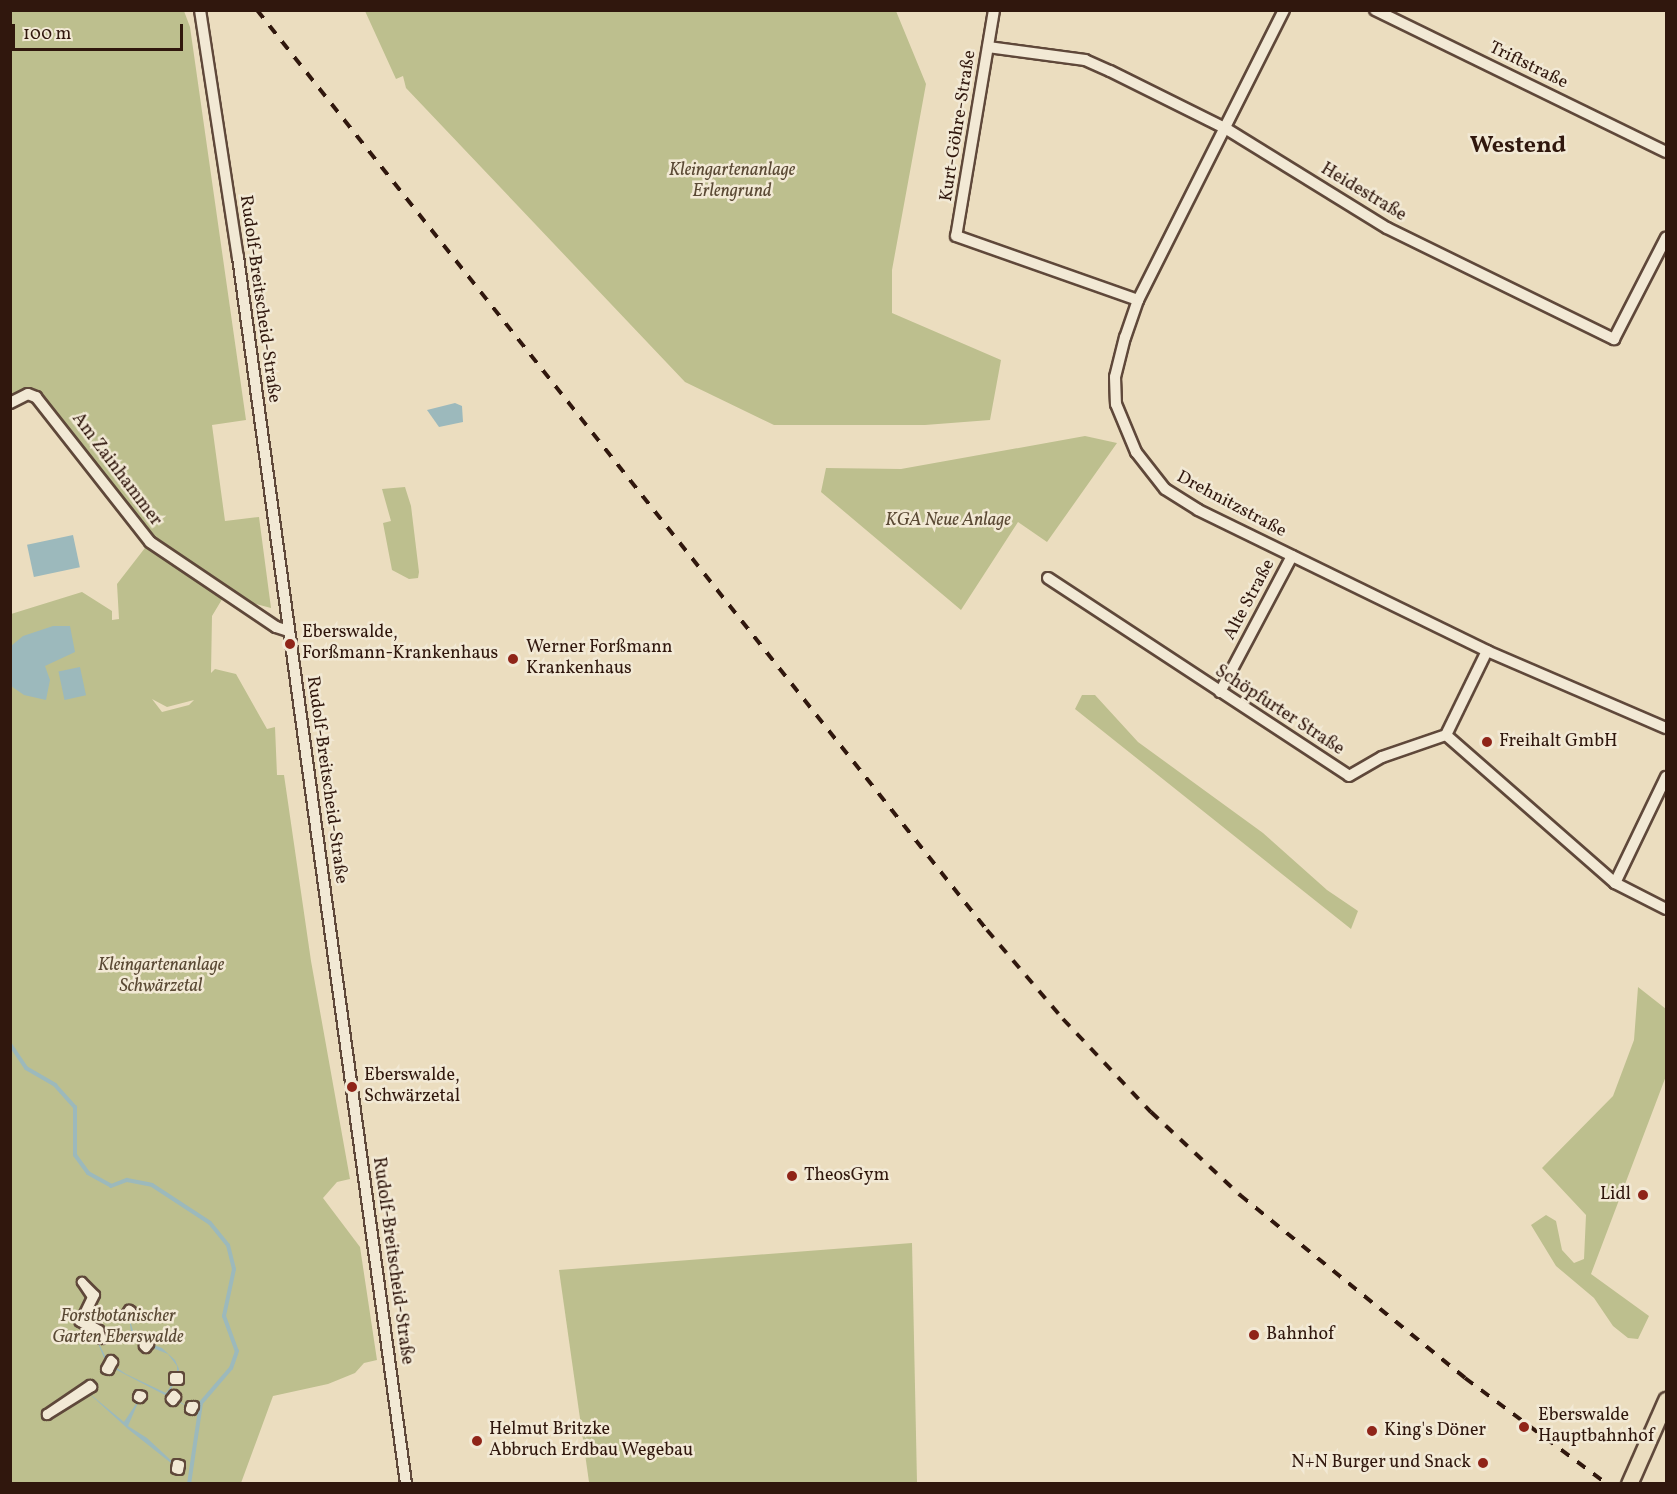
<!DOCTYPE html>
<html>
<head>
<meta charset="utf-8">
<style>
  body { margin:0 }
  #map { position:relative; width:1677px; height:1494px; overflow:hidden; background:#ebddbf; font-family:Vollkorn,serif }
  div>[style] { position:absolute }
  .green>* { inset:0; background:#bdbf8e }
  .water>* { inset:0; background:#9cb9bc; transform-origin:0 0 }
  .stream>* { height:4px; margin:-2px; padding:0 2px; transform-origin:2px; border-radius:2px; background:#9cb9bc }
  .roads { filter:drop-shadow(2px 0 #5f483a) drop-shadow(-2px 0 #5f483a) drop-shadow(0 2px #5f483a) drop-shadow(0 -2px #5f483a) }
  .pedestrian>* { height:8px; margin:-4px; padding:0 4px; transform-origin:4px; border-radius:4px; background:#f2e9d5 }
  .minor>* { height:10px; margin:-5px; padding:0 5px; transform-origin:5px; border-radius:5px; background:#f2e9d5 }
  .primary>* { height:15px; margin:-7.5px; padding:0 7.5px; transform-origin:7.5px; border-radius:7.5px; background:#ebddbf }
  .rail>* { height:4px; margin-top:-2px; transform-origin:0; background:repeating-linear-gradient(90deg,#30170d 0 10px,transparent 0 20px) }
  .dots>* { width:16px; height:16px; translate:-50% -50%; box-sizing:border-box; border:3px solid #f2e9d5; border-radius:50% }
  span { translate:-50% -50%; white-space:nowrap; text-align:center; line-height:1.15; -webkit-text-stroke:5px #f2e9d5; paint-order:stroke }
  .street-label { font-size:18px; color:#30170d }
  .park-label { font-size:18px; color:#5a4934; font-style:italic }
  .poi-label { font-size:18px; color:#30170d }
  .left { translate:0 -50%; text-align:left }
  .right { translate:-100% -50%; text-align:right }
  .district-label { font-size:24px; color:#30170d; font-weight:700 }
  .frame { position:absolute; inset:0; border:12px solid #30170d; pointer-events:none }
  .scale { position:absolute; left:12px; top:24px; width:171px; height:27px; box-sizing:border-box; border:3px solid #30170d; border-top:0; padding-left:8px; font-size:18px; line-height:21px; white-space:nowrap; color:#30170d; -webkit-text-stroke:4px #f2e9d5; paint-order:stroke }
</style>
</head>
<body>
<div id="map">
  <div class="green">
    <i style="clip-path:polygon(11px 11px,184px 11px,190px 27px,246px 420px,212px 425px,225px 521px,259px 517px,271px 608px,248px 602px,151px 540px,39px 397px,11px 399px)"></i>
    <i style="clip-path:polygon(365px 11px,896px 11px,926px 84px,892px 270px,892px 313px,1001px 360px,990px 420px,925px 425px,774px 425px,685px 382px,406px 88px,403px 76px,396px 79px)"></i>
    <i style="clip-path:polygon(1085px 436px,1117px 443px,1047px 542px,1018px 522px,961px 610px,821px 492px,826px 468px,901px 469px)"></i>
    <i style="clip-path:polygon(405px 487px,411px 506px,419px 572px,418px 578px,409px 579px,392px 570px,383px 523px,391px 521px,382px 489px)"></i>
    <i style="clip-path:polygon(evenodd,148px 544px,224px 596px,212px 616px,211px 673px,215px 669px,236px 674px,267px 729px,275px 727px,277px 775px,284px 775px,311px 961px,350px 1179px,337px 1182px,323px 1198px,360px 1247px,377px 1360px,364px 1363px,355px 1373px,328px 1384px,273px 1396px,241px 1483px,11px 1483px,11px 614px,82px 592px,112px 611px,112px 620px,119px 619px,117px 584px,148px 544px,152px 699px,167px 707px,194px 700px,189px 705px,162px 712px,152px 699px)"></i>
    <i style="clip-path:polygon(1082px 695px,1095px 695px,1138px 742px,1263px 833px,1327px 890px,1358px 911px,1351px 929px,1075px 709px)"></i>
    <i style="clip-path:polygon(1638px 987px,1666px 1009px,1666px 1076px,1591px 1274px,1649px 1316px,1638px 1339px,1628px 1338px,1613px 1326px,1594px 1298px,1556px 1266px,1531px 1225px,1546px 1215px,1556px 1221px,1562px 1250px,1574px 1263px,1584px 1259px,1586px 1215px,1542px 1168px,1613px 1096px,1634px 1040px)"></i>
    <i style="clip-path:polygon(912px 1243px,917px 1483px,589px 1482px,559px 1270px)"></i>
  </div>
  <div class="water">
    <i style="clip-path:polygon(455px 403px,462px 406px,463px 422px,439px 427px,427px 410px)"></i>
    <i style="left:73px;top:535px;width:33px;height:47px;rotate:78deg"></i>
    <i style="clip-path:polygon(53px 626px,70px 626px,75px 652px,45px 666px,50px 680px,46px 700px,24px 695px,11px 686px,11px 646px,23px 636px)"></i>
    <i style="left:80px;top:667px;width:29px;height:22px;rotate:78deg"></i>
    <i style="clip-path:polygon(128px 1313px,135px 1338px,162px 1348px,175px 1360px,179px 1369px,178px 1377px,168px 1394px,190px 1408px,107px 1365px,92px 1329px,108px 1362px,126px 1374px,166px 1393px,177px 1377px,177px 1366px,168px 1354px,140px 1343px,132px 1336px)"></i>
    <i style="clip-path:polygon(84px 1389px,124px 1422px,140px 1398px,128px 1426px,147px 1438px,177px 1466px,189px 1469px,176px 1467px,128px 1429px)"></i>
  </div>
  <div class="stream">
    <i style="left:10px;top:1044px;width:29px;rotate:56deg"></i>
    <i style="left:26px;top:1068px;width:34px;rotate:30deg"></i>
    <i style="left:55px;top:1085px;width:30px;rotate:48deg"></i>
    <i style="left:75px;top:1107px;width:48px;rotate:90deg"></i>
    <i style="left:75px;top:1155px;width:22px;rotate:54deg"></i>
    <i style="left:88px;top:1173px;width:26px;rotate:29deg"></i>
    <i style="left:111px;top:1186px;width:17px;rotate:-21deg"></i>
    <i style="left:127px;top:1180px;width:25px;rotate:11deg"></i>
    <i style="left:152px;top:1185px;width:69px;rotate:33.2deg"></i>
    <i style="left:210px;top:1223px;width:28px;rotate:51deg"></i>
    <i style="left:228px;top:1245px;width:25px;rotate:76deg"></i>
    <i style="left:234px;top:1269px;width:48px;rotate:102deg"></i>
    <i style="left:224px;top:1316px;width:37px;rotate:70deg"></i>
    <i style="left:237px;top:1351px;width:18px;rotate:109deg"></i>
    <i style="left:231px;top:1368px;width:46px;rotate:130.6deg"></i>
    <i style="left:201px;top:1403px;width:82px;rotate:98.4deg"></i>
  </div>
  <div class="roads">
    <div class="pedestrian">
      <i style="left:82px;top:1282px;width:18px;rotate:45deg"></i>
      <i style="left:95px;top:1295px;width:28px;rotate:117deg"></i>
      <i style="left:82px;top:1320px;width:20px;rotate:30deg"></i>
      <i style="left:99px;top:1330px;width:9px;rotate:72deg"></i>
      <i style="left:102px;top:1339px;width:8px;rotate:-120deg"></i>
      <i style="left:98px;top:1332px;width:21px;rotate:-151deg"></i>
      <i style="left:80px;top:1322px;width:28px;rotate:-64deg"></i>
      <i style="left:92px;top:1297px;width:18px;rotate:-124deg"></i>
      <i style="left:129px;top:1310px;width:2px;rotate:27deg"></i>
      <i style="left:131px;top:1311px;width:3px;rotate:108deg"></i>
      <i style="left:130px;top:1314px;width:3px;rotate:-162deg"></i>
      <i style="left:127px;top:1313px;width:4px;rotate:-56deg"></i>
      <i style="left:147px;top:1342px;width:3px;rotate:45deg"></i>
      <i style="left:149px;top:1344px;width:5px;rotate:127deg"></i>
      <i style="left:146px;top:1348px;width:3px;rotate:-135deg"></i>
      <i style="left:144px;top:1346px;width:5px;rotate:-53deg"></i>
      <i style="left:111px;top:1360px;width:3px;rotate:45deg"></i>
      <i style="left:113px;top:1362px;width:9px;rotate:117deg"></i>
      <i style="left:109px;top:1370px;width:3px;rotate:-162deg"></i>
      <i style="left:106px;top:1369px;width:10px;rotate:-61deg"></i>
      <i style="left:174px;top:1377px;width:5px"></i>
      <i style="left:179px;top:1377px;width:3px;rotate:90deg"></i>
      <i style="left:179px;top:1380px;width:5px;rotate:180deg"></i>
      <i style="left:174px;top:1380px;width:3px;rotate:-90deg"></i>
      <i style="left:90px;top:1385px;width:3px;rotate:45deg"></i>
      <i style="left:92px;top:1387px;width:53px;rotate:148.1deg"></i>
      <i style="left:47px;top:1415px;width:1px;rotate:-90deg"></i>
      <i style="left:47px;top:1414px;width:52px;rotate:-34deg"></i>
      <i style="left:139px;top:1395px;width:3px;rotate:18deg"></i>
      <i style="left:142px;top:1396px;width:3px;rotate:135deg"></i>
      <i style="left:140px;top:1398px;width:2px;rotate:-153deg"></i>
      <i style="left:138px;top:1397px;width:2px;rotate:-63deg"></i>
      <i style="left:174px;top:1395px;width:3px;rotate:45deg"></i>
      <i style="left:176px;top:1397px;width:5px;rotate:127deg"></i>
      <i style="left:173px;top:1401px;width:3px;rotate:-135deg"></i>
      <i style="left:171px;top:1399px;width:5px;rotate:-53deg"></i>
      <i style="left:191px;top:1406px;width:3px"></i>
      <i style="left:194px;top:1406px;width:4px;rotate:117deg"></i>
      <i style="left:192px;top:1410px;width:2px;rotate:-153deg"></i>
      <i style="left:190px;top:1409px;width:3px;rotate:-72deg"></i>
      <i style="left:177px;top:1464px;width:3px;rotate:18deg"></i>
      <i style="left:180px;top:1465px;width:5px;rotate:101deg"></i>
      <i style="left:179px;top:1470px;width:3px;rotate:-162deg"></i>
      <i style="left:176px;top:1469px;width:5px;rotate:-79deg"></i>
    </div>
    <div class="minor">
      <i style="left:200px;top:10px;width:250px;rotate:81.3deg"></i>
      <i style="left:238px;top:257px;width:1238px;rotate:82.2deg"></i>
      <i style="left:994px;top:10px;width:229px;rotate:99.5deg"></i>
      <i style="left:956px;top:236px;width:193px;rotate:19.4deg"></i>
      <i style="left:1284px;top:10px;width:325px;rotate:116.7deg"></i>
      <i style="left:1138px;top:300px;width:39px;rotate:109deg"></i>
      <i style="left:1125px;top:337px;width:41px;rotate:104deg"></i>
      <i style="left:1115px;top:377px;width:27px;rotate:88deg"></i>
      <i style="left:1116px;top:404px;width:52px;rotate:67.4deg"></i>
      <i style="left:1136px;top:452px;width:47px;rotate:51.9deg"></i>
      <i style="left:1165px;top:489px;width:39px;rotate:32deg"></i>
      <i style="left:1198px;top:510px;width:322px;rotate:26deg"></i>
      <i style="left:1487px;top:651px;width:195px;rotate:23.3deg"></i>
      <i style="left:1375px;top:10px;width:324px;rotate:26deg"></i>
      <i style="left:988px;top:47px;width:98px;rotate:7.6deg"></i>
      <i style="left:1085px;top:60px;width:27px;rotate:24deg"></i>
      <i style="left:1110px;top:71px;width:128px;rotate:26.4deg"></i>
      <i style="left:1225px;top:128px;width:190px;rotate:31.7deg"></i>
      <i style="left:1387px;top:228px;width:253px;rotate:26.1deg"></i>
      <i style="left:1614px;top:339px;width:114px;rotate:-62.8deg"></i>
      <i style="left:10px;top:403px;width:20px;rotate:-27deg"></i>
      <i style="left:28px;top:394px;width:9px;rotate:21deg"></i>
      <i style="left:36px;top:397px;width:184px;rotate:51.8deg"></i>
      <i style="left:150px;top:542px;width:152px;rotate:34deg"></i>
      <i style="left:276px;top:627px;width:13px;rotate:18deg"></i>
      <i style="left:1048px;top:578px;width:360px;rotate:33.3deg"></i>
      <i style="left:1349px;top:776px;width:38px;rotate:-30deg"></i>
      <i style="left:1382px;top:757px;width:68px;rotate:-19deg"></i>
      <i style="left:1446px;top:735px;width:225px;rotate:41.2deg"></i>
      <i style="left:1615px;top:883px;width:57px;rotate:27deg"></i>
      <i style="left:1220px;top:692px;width:154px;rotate:-62.1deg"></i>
      <i style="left:1446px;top:735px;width:93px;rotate:-64deg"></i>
      <i style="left:1615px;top:883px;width:118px;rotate:-64.3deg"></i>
    </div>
    <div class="primary">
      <i style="left:1629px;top:1484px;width:92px;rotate:-66.2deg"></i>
    </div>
  </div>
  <div class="rail">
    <i style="left:257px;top:10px;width:1174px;rotate:51.57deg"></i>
    <i style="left:987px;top:930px;width:117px;rotate:49.5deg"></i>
    <i style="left:1063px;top:1019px;width:128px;rotate:46.6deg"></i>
    <i style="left:1151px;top:1112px;width:122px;rotate:43deg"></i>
    <i style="left:1240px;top:1195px;width:290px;rotate:39.1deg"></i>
    <i style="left:1465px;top:1378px;width:177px;rotate:36.7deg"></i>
  </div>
  <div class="dots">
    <i style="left:290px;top:644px;background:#8f2418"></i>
    <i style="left:513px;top:659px;background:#8f2418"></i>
    <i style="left:1487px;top:742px;background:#8f2418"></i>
    <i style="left:352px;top:1087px;background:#8f2418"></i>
    <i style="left:792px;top:1176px;background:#8f2418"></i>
    <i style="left:1643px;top:1195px;background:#8f2418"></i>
    <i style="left:1254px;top:1335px;background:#8f2418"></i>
    <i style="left:1524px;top:1427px;background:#8f2418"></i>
    <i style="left:1372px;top:1431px;background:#8f2418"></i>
    <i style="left:477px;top:1441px;background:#8f2418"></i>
    <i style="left:1483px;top:1463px;background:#8f2418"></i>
  </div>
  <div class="street-label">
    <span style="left:1528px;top:66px;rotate:26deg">Triftstraße</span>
    <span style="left:959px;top:126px;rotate:-81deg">Kurt-Göhre-Straße</span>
    <span style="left:1363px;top:193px;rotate:31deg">Heidestraße</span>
    <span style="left:259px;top:299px;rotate:82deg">Rudolf-Breitscheid-Straße</span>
    <span style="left:116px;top:470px;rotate:53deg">Am Zainhammer</span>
    <span style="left:1231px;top:505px;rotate:28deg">Drehnitzstraße</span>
    <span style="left:1250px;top:600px;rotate:-62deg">Alte Straße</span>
    <span style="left:1279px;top:711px;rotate:33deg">Schöpfurter Straße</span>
    <span style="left:326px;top:780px;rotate:82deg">Rudolf-Breitscheid-Straße</span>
    <span style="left:392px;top:1261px;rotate:82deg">Rudolf-Breitscheid-Straße</span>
  </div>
  <div class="park-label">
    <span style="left:732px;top:182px">Kleingartenanlage<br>Erlengrund</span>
    <span style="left:948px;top:521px">KGA Neue Anlage</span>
    <span style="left:161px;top:977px">Kleingartenanlage<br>Schwärzetal</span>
    <span style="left:118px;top:1328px">Forstbotanischer<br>Garten Eberswalde</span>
  </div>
  <div class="poi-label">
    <span class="left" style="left:302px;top:644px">Eberswalde,<br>Forßmann-Krankenhaus</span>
    <span class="left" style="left:526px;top:659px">Werner Forßmann<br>Krankenhaus</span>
    <span class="left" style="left:1499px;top:742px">Freihalt GmbH</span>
    <span class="left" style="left:364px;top:1087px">Eberswalde,<br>Schwärzetal</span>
    <span class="left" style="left:804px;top:1176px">TheosGym</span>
    <span class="right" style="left:1631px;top:1195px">Lidl</span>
    <span class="left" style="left:1266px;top:1335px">Bahnhof</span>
    <span class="left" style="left:1538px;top:1427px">Eberswalde<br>Hauptbahnhof</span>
    <span class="left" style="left:489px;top:1441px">Helmut Britzke<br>Abbruch Erdbau Wegebau</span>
    <span class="left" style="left:1384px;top:1431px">King's Döner</span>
    <span class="right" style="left:1471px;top:1463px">N+N Burger und Snack</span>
  </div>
  <div class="district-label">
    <span style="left:1518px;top:147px">Westend</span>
  </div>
  <div class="frame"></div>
  <div class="scale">100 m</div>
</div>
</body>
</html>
